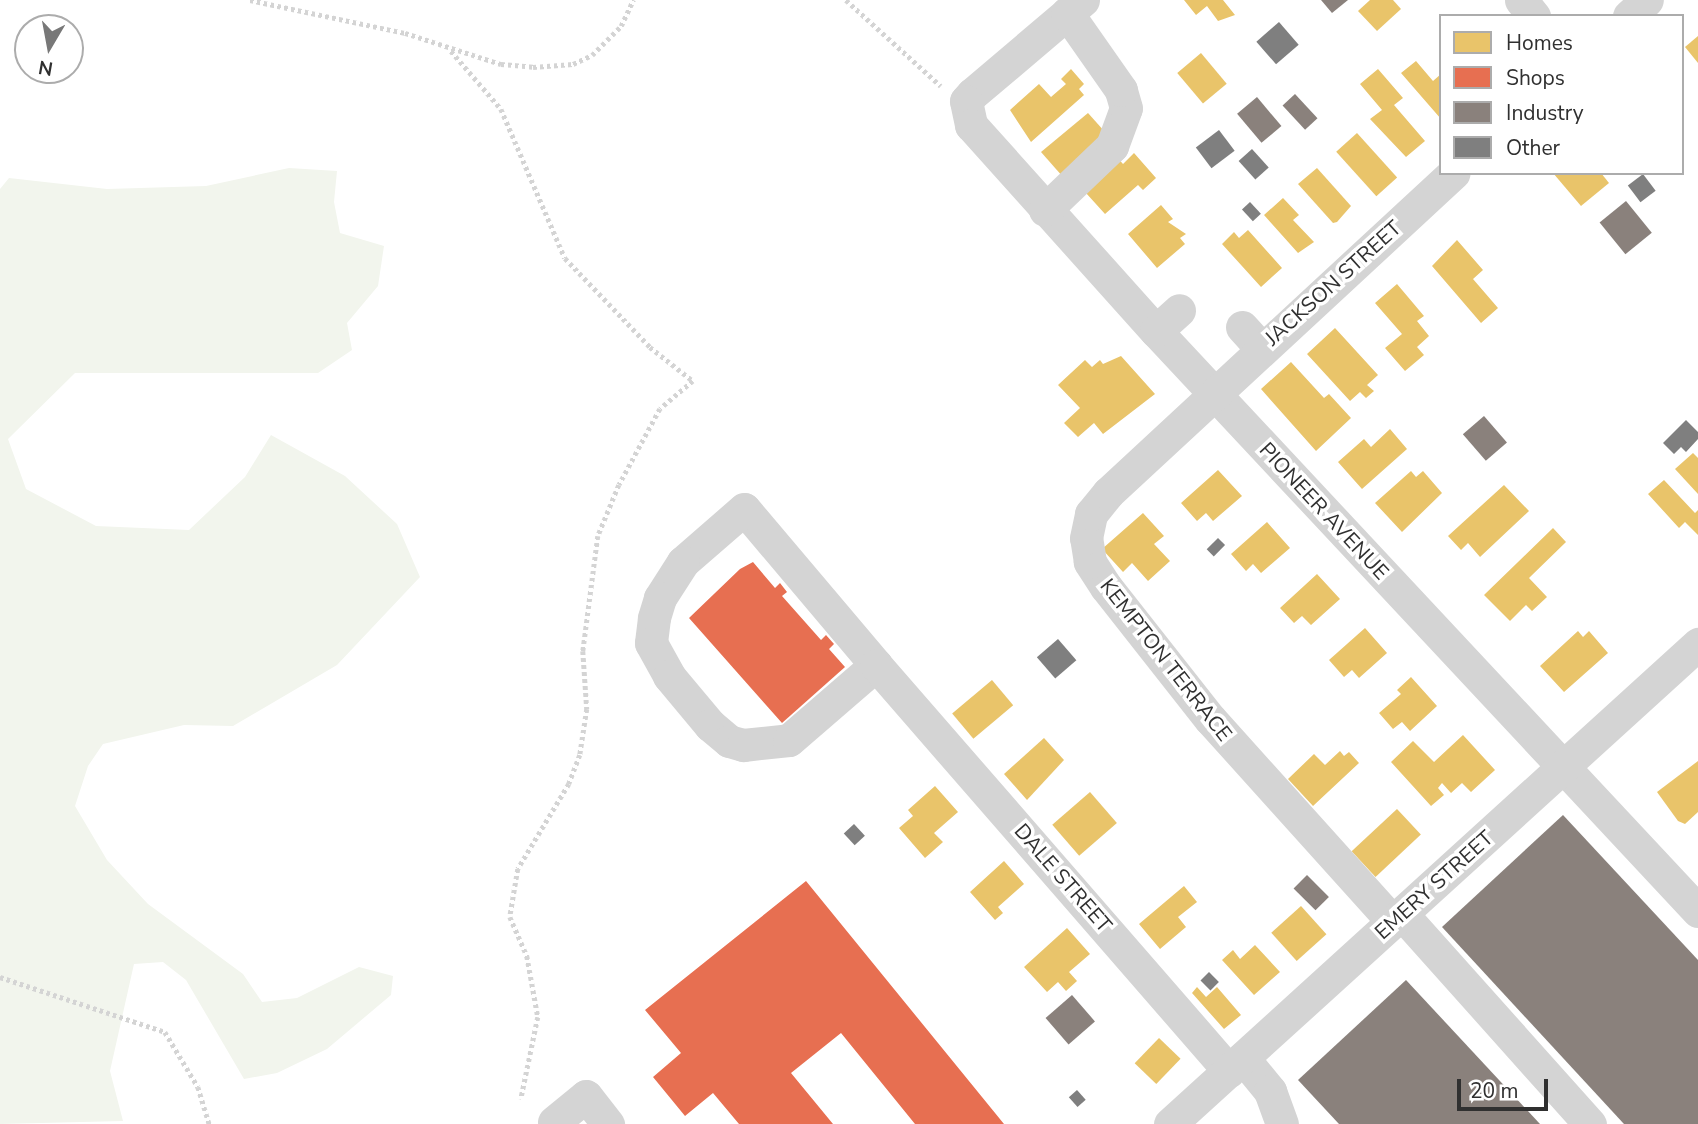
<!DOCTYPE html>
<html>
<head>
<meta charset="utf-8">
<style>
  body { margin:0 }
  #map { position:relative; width:1698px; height:1124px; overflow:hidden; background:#fff; font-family:"Nunito Sans",sans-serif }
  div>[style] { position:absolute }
  .green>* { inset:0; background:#f2f5ed }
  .homes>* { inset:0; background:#e9c46a; transform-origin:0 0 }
  .shops>* { inset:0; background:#e76f51 }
  .industry>* { inset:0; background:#8a817c; transform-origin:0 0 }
  .building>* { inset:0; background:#7f7f7f; transform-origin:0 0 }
  .path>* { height:4.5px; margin-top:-2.25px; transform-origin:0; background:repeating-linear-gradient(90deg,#d4d4d4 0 3.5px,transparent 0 7px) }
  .minor>* { height:33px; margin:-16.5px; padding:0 16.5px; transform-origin:16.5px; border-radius:16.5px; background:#d4d4d4 }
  span { translate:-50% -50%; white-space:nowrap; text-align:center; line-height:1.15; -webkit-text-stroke:7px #fff; paint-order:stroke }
  .street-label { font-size:21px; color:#303030 }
  .legend { position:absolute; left:1439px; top:14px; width:245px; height:161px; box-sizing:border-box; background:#fff; border:2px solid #acacac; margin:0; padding:9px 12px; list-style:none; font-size:21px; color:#303030 }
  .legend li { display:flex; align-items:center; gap:14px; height:35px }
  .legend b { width:35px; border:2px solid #acacac }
  .north { position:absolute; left:14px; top:14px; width:70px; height:70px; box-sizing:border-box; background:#fff; border:2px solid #acacac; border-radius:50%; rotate:190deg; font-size:19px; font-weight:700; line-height:28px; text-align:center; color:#303030 }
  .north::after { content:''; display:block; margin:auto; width:24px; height:32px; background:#787878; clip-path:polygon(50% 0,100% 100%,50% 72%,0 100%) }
  .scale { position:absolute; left:1457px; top:1079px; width:91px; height:32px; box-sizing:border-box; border:4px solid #303030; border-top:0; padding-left:9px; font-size:21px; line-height:24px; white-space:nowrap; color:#303030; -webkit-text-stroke:5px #fff; paint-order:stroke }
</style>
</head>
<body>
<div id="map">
  <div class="green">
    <i style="clip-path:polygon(289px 168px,337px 171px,334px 202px,340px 233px,384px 246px,378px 286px,347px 323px,352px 350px,318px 373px,75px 373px,8px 439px,26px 489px,96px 526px,189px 530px,245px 477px,271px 435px,345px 476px,397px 524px,420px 577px,337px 665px,233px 726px,184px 725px,103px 744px,88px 766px,75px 806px,107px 860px,148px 904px,243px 974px,262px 1002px,297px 998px,359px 967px,393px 976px,391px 995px,327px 1049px,277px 1073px,244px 1079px,186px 980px,163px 962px,134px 964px,110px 1071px,123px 1121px,0 1124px,0 189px,9px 178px,107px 189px,206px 186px)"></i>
  </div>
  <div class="homes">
    <i style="clip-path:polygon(1184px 0,1223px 0,1235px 15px,1218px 21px,1207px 6px,1196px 15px)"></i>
    <i style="clip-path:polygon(1370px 0,1393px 0,1401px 9px,1377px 31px,1358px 11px)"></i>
    <i style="clip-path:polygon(1698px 36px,1698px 63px,1685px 47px)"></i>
    <i style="left:1201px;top:53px;width:40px;height:31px;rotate:50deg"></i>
    <i style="clip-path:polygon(1416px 61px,1433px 81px,1441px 74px,1441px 119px,1401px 73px)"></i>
    <i style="clip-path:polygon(1071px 69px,1084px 84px,1079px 89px,1084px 95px,1031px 142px,1010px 110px,1039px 84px,1051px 97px,1066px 84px,1061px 79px)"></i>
    <i style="clip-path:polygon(1378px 69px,1403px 98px,1394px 105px,1425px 141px,1406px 157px,1370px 119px,1382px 110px,1360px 84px)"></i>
    <i style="clip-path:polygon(1088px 113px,1105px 132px,1063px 177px,1041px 152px)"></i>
    <i style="left:1357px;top:133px;width:60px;height:28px;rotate:48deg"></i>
    <i style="clip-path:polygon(1134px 153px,1156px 178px,1143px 190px,1138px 185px,1105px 214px,1086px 193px,1116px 156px,1123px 164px)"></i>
    <i style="clip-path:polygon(1317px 168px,1351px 206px,1337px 222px,1333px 223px,1298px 184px)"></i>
    <i style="clip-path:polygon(1553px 173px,1601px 173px,1609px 183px,1581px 206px)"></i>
    <i style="clip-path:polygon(1283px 198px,1299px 215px,1293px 220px,1314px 242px,1298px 253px,1264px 215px)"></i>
    <i style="clip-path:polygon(1161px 205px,1173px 219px,1168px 222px,1186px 234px,1180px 238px,1185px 244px,1157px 268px,1128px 234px)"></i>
    <i style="clip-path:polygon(1248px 230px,1282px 268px,1261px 287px,1222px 244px,1234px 232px,1239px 238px)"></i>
    <i style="clip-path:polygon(1457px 240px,1483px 270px,1473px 279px,1498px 308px,1481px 323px,1432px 266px)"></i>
    <i style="clip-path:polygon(1397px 284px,1424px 316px,1417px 321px,1429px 336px,1417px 347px,1424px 355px,1405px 371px,1385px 348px,1402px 334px,1375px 303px)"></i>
    <i style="clip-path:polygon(1335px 328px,1378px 375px,1367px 385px,1374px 391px,1366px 398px,1360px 392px,1350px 401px,1307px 354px)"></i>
    <i style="clip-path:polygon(1121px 356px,1155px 394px,1103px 434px,1094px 423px,1078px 437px,1064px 423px,1080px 408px,1058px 385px,1085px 360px,1092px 367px,1100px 360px,1103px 364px)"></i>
    <i style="clip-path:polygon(1291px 362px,1324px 398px,1329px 394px,1351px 418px,1316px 451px,1261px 389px)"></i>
    <i style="clip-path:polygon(1390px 429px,1407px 449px,1362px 489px,1338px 462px,1364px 439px,1371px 447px)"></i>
    <i style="clip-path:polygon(1693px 453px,1698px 458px,1698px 494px,1675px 469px)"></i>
    <i style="clip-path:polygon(1218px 470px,1242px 496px,1213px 521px,1206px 513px,1197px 521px,1181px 503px)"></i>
    <i style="clip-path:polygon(1411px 471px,1416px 477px,1423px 471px,1442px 493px,1402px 532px,1375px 503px)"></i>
    <i style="clip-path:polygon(1664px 480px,1695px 513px,1698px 510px,1698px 535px,1685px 522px,1679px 528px,1648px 494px)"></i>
    <i style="clip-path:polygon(1504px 485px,1529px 511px,1480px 557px,1468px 543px,1461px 550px,1448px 536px)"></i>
    <i style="clip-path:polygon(1143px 513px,1164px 536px,1154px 544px,1170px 561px,1148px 581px,1132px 563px,1123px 572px,1102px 549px)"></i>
    <i style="clip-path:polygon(1267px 522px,1290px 548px,1261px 573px,1253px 564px,1246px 571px,1231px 554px)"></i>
    <i style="clip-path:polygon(1553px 528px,1566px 542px,1529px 578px,1547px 597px,1532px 611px,1526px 605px,1510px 621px,1484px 595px)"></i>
    <i style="clip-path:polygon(1317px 574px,1340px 599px,1311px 625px,1302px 616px,1294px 623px,1280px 608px)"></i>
    <i style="clip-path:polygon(1365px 628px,1387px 653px,1359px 678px,1352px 670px,1344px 677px,1329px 660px)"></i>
    <i style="clip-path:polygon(1578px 631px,1583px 637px,1589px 631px,1608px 653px,1564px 692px,1540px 666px)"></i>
    <i style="clip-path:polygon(1411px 677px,1437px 706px,1410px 731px,1402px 722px,1393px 729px,1379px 713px,1401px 694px,1397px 690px)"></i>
    <i style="left:992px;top:680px;width:33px;height:52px;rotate:50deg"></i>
    <i style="clip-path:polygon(1463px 735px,1495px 770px,1471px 792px,1462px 783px,1451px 793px,1442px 783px,1438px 788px,1444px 795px,1431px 806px,1391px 762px,1413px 741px,1434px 762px)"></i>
    <i style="clip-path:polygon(1044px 738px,1064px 760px,1027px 800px,1004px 774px)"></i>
    <i style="clip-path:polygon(1340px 751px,1344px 756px,1349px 752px,1359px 763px,1313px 806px,1288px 779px,1314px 754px,1325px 765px)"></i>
    <i style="clip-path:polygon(1698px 761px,1698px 812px,1685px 824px,1678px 821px,1657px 792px)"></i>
    <i style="clip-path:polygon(935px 786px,958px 812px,934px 833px,943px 842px,925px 858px,899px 828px,913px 816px,908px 810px)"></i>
    <i style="left:1090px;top:792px;width:41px;height:50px;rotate:49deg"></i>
    <i style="left:1397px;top:809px;width:35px;height:62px;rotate:47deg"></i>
    <i style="clip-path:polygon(1004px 861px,1024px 884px,998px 907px,1003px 913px,995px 920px,970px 892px)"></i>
    <i style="clip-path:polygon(1184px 886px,1197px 902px,1178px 917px,1186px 927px,1160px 949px,1139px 924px)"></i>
    <i style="left:1301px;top:906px;width:38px;height:40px;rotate:48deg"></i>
    <i style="clip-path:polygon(1067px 928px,1090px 954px,1069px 972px,1077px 981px,1066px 991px,1058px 982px,1047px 992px,1024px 967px)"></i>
    <i style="clip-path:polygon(1255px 945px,1280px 972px,1254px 995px,1222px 960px,1233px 950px,1240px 959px)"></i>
    <i style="clip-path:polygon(1197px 987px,1206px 997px,1217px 987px,1241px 1015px,1224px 1029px,1192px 993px)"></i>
    <i style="left:1159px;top:1038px;width:30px;height:35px;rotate:44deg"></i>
  </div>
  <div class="shops">
    <i style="clip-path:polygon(753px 562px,775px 588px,780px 583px,787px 592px,782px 596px,821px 640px,826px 635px,834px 644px,829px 649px,845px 667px,782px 723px,689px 618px,740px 569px)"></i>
    <i style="clip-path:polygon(806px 881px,1004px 1124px,915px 1124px,841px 1033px,791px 1073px,833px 1124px,739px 1124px,713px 1093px,685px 1116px,653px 1077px,681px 1053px,645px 1010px)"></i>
  </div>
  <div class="industry">
    <i style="clip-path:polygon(1321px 0,1348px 0,1332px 13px)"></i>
    <i style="left:1295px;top:94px;width:33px;height:17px;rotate:47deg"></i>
    <i style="left:1257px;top:97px;width:38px;height:26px;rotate:50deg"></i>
    <i style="left:1626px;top:201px;width:41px;height:34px;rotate:51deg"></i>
    <i style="left:1484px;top:416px;width:35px;height:28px;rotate:49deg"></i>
    <i style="clip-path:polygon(1563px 815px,1698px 960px,1698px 1124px,1624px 1124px,1442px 927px)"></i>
    <i style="left:1307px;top:875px;width:31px;height:19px;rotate:45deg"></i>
    <i style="clip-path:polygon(1406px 980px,1540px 1124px,1339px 1124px,1298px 1080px)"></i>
    <i style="left:1072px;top:995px;width:35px;height:35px;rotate:49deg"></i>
  </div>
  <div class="building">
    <i style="left:1279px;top:22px;width:30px;height:30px;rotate:49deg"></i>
    <i style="left:1219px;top:130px;width:26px;height:29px;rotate:53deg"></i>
    <i style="left:1252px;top:149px;width:25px;height:18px;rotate:48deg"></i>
    <i style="left:1643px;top:174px;width:21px;height:19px;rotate:53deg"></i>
    <i style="left:1250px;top:202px;width:16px;height:11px;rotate:47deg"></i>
    <i style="clip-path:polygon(1686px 420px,1698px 432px,1698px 439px,1686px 452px,1681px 447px,1674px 454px,1663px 443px)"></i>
    <i style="left:1218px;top:538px;width:10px;height:16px;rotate:45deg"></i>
    <i style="left:1058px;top:639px;width:28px;height:28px;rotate:49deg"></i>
    <i style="left:854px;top:824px;width:16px;height:14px;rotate:47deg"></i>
    <i style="left:1209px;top:972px;width:14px;height:12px;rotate:45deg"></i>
    <i style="left:1077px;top:1090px;width:13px;height:11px;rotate:48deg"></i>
  </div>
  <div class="path">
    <i style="left:250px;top:0;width:158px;rotate:12deg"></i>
    <i style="left:405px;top:33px;width:101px;rotate:17.9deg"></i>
    <i style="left:501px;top:64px;width:32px;rotate:5deg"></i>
    <i style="left:533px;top:67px;width:40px;rotate:-4.3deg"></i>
    <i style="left:573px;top:64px;width:21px;rotate:-25deg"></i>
    <i style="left:592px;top:55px;width:41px;rotate:-45deg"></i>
    <i style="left:621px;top:26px;width:29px;rotate:-65deg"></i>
    <i style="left:846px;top:0;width:128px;rotate:42.2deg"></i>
    <i style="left:451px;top:51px;width:77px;rotate:49.2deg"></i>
    <i style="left:501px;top:109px;width:162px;rotate:66.8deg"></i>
    <i style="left:565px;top:258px;width:123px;rotate:46.3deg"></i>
    <i style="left:650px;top:347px;width:55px;rotate:38.3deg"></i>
    <i style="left:693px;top:381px;width:43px;rotate:139.7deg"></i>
    <i style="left:660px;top:409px;width:86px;rotate:118.3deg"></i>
    <i style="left:619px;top:485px;width:55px;rotate:112.4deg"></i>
    <i style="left:598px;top:536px;width:116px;rotate:97.4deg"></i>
    <i style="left:583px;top:651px;width:58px;rotate:86.1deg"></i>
    <i style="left:587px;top:709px;width:47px;rotate:98.7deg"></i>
    <i style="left:580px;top:755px;width:31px;rotate:111deg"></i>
    <i style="left:569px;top:784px;width:99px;rotate:121deg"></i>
    <i style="left:518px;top:869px;width:49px;rotate:99.5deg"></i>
    <i style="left:510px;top:917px;width:43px;rotate:66.4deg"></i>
    <i style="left:527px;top:956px;width:62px;rotate:79.8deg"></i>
    <i style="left:538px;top:1017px;width:84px;rotate:101.7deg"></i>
    <i style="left:0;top:977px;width:174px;rotate:18.4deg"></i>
    <i style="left:165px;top:1032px;width:64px;rotate:59deg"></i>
    <i style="left:198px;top:1087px;width:39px;rotate:73deg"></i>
  </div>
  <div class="minor">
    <i style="left:1083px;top:0;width:145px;rotate:139.7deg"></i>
    <i style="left:972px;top:94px;width:9px;rotate:131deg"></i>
    <i style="left:966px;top:101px;width:25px;rotate:78deg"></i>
    <i style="left:971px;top:125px;width:277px;rotate:48.1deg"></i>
    <i style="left:1156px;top:331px;width:794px;rotate:46.94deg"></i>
    <i style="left:1521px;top:0;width:21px;rotate:51deg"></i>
    <i style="left:1629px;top:16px;width:24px;rotate:-42deg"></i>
    <i style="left:1045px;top:210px;width:93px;rotate:-43.7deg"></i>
    <i style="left:1112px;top:146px;width:40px;rotate:-69.8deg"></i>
    <i style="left:1126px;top:108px;width:19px;rotate:-106deg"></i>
    <i style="left:1121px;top:90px;width:94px;rotate:-125deg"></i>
    <i style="left:1242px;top:327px;width:28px;rotate:48deg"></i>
    <i style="left:1156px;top:331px;width:31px;rotate:-42deg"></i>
    <i style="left:876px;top:665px;width:204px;rotate:-130.2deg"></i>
    <i style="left:744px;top:509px;width:81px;rotate:139deg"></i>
    <i style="left:683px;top:562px;width:43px;rotate:122.6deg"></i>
    <i style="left:660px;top:598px;width:21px;rotate:107deg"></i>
    <i style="left:654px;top:618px;width:25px;rotate:97deg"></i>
    <i style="left:651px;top:643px;width:38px;rotate:61deg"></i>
    <i style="left:669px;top:676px;width:64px;rotate:50.1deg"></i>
    <i style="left:710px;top:725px;width:25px;rotate:40deg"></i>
    <i style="left:729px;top:741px;width:15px;rotate:16deg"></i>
    <i style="left:743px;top:745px;width:46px;rotate:-6.2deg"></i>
    <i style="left:789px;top:740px;width:115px;rotate:-40.8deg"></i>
    <i style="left:876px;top:665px;width:538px;rotate:48.99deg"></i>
    <i style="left:1402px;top:914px;width:282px;rotate:48.2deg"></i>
    <i style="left:1393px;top:922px;width:273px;rotate:-132deg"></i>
    <i style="left:1210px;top:719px;width:168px;rotate:-128.2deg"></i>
    <i style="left:1106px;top:587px;width:30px;rotate:-123deg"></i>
    <i style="left:1090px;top:562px;width:24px;rotate:-99deg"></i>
    <i style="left:1086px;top:538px;width:25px;rotate:-78deg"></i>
    <i style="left:1091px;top:514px;width:27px;rotate:-51deg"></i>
    <i style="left:1108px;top:493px;width:471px;rotate:-42.8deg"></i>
    <i style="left:1243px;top:1058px;width:43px;rotate:50.7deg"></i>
    <i style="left:1270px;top:1091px;width:35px;rotate:70deg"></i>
    <i style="left:554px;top:1122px;width:41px;rotate:-39.1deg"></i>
    <i style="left:586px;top:1096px;width:36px;rotate:52deg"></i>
    <i style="left:1170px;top:1124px;width:714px;rotate:-42.27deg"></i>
  </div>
  <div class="street-label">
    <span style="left:1333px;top:283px;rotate:-42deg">JACKSON STREET</span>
    <span style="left:1324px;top:511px;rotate:47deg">PIONEER AVENUE</span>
    <span style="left:1166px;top:660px;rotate:52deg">KEMPTON TERRACE</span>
    <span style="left:1063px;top:878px;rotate:49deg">DALE STREET</span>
    <span style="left:1434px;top:885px;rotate:-42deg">EMERY STREET</span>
  </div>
  <ul class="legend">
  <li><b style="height:19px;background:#e9c46a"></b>Homes</li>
  <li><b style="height:19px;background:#e76f51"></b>Shops</li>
  <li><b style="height:19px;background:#8a817c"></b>Industry</li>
  <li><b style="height:19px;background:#7f7f7f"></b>Other</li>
  </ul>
  <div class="north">N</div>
  <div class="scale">20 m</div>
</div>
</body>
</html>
